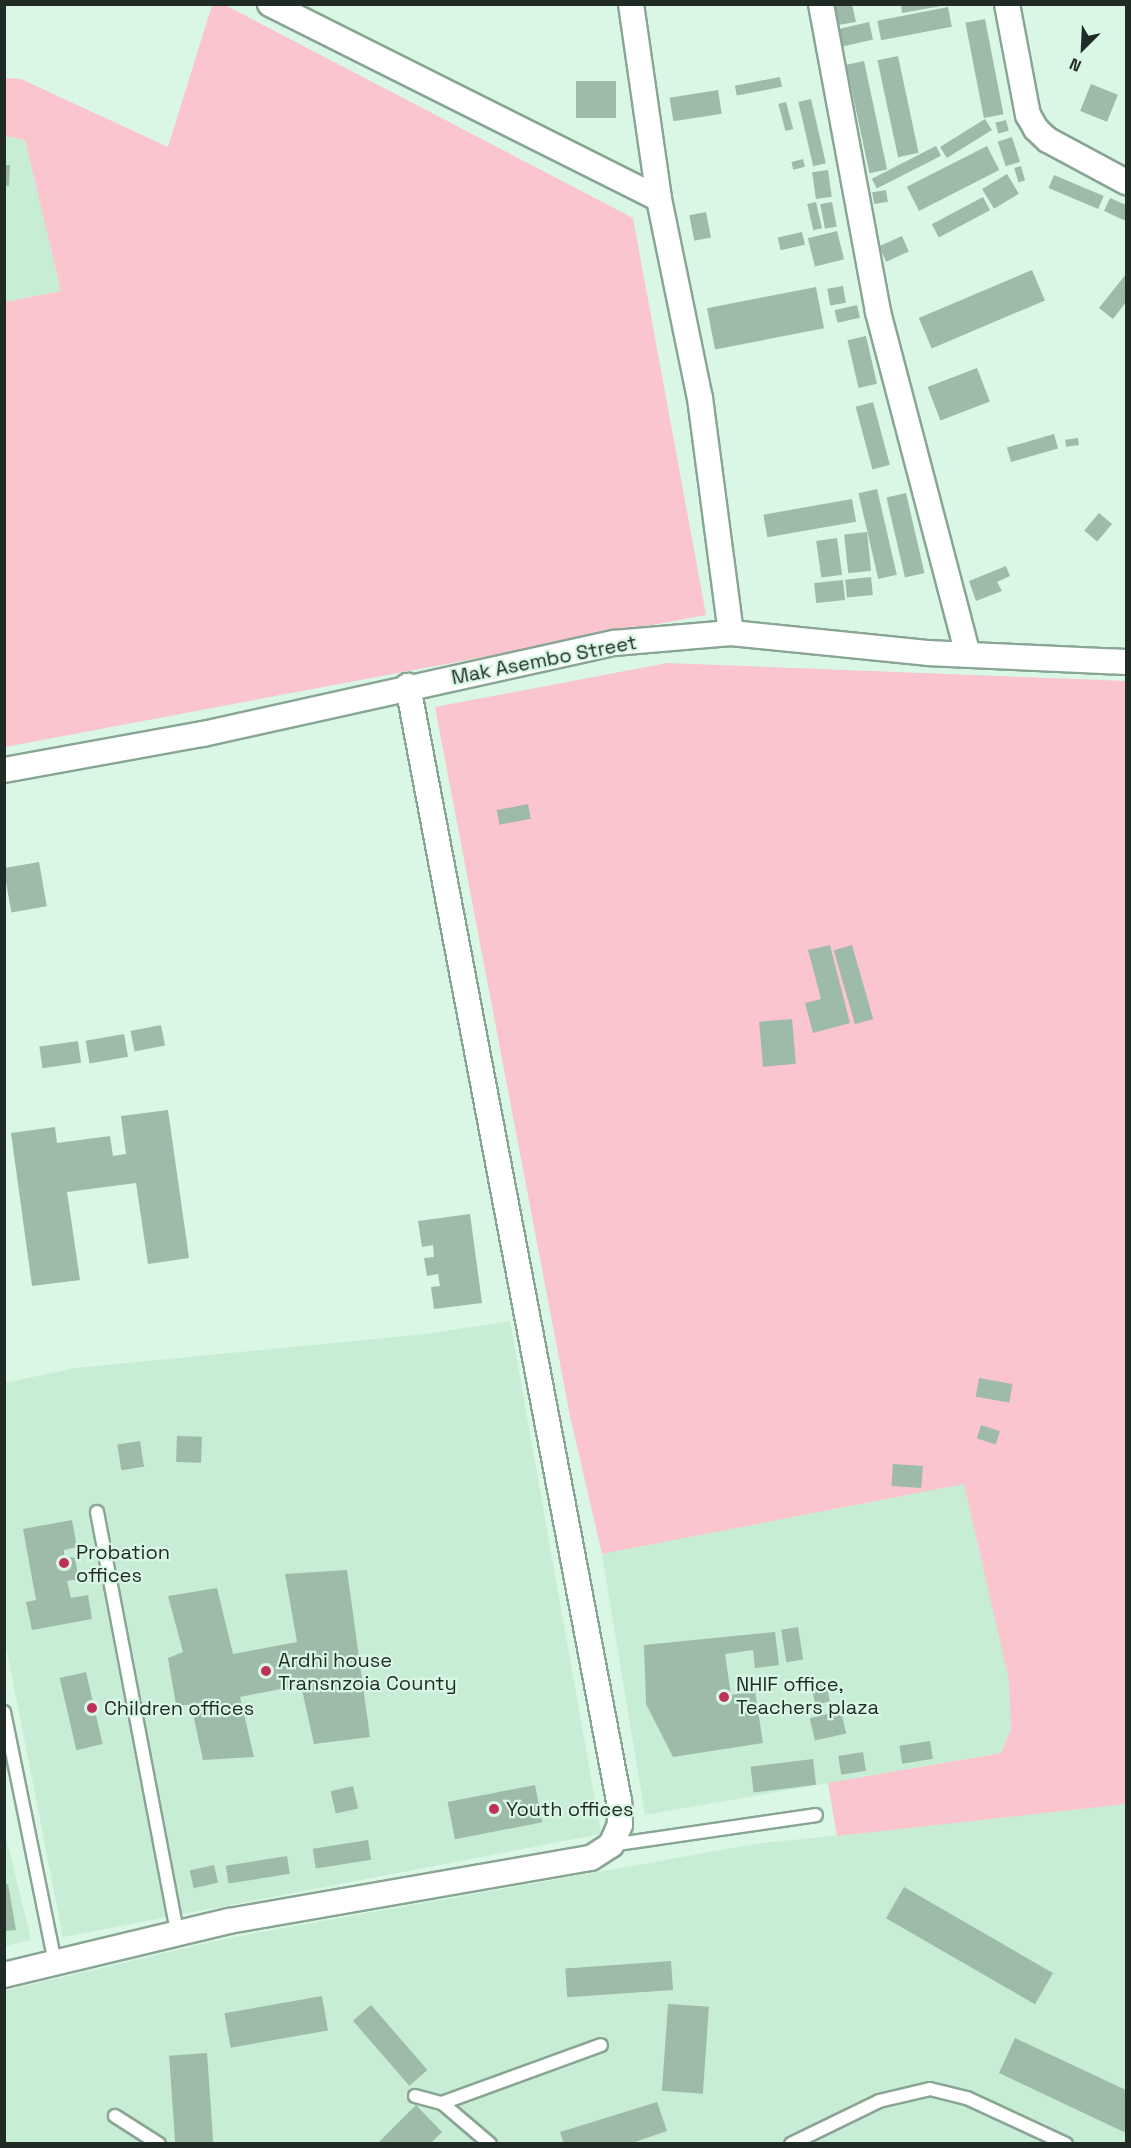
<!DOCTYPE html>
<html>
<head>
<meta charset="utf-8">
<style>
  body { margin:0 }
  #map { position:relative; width:1131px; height:2148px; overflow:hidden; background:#d9f7e4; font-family:"Space Grotesk",sans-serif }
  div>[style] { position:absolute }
  .built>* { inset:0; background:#c8edd5 }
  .green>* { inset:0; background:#fac5cd }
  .building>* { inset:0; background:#9ebba9; transform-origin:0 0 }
  .roads { filter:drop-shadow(2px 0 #89a593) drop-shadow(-2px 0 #89a593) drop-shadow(0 2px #89a593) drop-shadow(0 -2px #89a593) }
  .service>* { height:12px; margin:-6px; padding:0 6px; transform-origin:6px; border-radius:6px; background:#fff }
  .minor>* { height:24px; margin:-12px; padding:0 12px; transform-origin:12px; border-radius:12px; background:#fff }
  .dots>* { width:16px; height:16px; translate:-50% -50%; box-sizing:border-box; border:3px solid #d9f7e4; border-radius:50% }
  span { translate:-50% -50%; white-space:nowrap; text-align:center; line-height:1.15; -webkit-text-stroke:4.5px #d9f7e4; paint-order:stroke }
  .street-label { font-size:20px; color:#1f2b24 }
  .poi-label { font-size:20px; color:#1f2b24 }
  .left { translate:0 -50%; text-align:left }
  .frame { position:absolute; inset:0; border:6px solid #1f2b24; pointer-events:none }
  .north { position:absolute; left:1053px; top:18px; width:60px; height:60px; -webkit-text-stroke:4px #d9f7e4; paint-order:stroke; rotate:204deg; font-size:16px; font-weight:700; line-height:24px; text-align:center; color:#1f2b24 }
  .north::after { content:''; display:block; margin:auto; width:21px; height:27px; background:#1f2b24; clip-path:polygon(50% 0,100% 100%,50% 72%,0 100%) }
</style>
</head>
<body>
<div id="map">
  <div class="built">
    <i style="clip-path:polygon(5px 136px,25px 140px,61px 291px,5px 302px)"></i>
    <i style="clip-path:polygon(510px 1321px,601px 1834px,63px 1937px,5px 1641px,4px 1383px,75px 1368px,426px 1334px)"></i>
    <i style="clip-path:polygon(964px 1484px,1010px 1680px,1011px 1729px,1001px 1753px,645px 1815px,602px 1554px)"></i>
    <i style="clip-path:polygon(1126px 1804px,1126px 2143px,5px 2143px,4px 1991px,233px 1937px,755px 1844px)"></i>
    <i style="clip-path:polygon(4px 1828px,31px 1940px,5px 1946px,4px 1946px)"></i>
  </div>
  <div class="green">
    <i style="clip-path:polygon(212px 5px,225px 5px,633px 218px,706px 615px,5px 747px,5px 302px,61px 291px,25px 140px,5px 136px,5px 78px,21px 79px,168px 147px)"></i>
    <i style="clip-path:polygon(667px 663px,1126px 681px,1126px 1804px,837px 1836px,828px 1783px,1001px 1753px,1011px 1729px,1009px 1680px,964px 1484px,602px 1554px,570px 1416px,435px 707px)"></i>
  </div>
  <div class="building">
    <i style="clip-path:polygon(834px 4px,852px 4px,856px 22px,838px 25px)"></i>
    <i style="clip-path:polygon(901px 4px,941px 4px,941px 6px,902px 13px)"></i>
    <i style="left:948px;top:7px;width:20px;height:72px;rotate:79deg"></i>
    <i style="left:985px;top:19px;width:97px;height:20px;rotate:79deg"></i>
    <i style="left:869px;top:22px;width:18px;height:31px;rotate:77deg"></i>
    <i style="left:898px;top:56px;width:99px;height:21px;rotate:78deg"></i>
    <i style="left:864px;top:61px;width:111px;height:18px;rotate:78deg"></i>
    <i style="left:780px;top:77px;width:10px;height:46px;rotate:79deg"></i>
    <i style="left:576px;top:81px;width:40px;height:37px"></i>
    <i style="left:1091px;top:84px;width:29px;height:29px;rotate:22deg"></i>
    <i style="left:718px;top:90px;width:24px;height:49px;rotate:81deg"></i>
    <i style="left:811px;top:99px;width:66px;height:13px;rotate:77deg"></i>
    <i style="left:786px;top:102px;width:28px;height:8px;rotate:75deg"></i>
    <i style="left:985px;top:119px;width:13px;height:53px;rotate:58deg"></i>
    <i style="left:1006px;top:120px;width:11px;height:11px;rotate:75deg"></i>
    <i style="left:1012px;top:137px;width:26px;height:15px;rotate:72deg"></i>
    <i style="left:936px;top:146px;width:11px;height:72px;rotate:63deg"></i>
    <i style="left:987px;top:146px;width:27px;height:90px;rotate:63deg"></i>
    <i style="left:803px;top:159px;width:8px;height:12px;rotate:76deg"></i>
    <i style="clip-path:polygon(4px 165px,10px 165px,9px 186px,4px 185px)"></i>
    <i style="left:1021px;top:166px;width:15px;height:7px;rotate:74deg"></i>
    <i style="left:828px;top:170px;width:27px;height:16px;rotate:82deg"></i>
    <i style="left:1007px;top:174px;width:23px;height:29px;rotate:59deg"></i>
    <i style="left:1054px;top:175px;width:54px;height:14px;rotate:23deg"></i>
    <i style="left:886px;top:190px;width:12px;height:14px;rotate:81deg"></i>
    <i style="left:983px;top:197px;width:15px;height:58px;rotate:62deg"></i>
    <i style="clip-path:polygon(1110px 198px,1126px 205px,1126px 221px,1104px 211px)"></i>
    <i style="left:816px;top:202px;width:27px;height:9px;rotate:77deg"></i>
    <i style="left:832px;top:202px;width:25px;height:12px;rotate:79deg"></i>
    <i style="left:706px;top:212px;width:26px;height:17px;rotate:79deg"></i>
    <i style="left:837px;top:231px;width:29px;height:30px;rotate:76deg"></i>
    <i style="left:802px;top:232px;width:13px;height:25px;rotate:77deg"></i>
    <i style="left:902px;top:236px;width:17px;height:25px;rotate:66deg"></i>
    <i style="left:1032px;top:270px;width:33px;height:123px;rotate:67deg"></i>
    <i style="clip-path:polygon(1126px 274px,1126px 302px,1113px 319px,1099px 308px)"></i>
    <i style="left:843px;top:286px;width:17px;height:16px;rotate:80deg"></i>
    <i style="left:816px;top:287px;width:42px;height:111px;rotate:79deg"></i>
    <i style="left:857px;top:305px;width:13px;height:23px;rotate:77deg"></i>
    <i style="left:866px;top:336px;width:49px;height:19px;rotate:77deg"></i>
    <i style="left:977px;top:368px;width:36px;height:53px;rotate:69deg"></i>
    <i style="left:873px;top:402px;width:65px;height:18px;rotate:75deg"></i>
    <i style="left:1054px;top:434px;width:15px;height:49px;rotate:74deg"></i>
    <i style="left:1078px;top:438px;width:7px;height:13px;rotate:82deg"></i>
    <i style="left:877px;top:489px;width:88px;height:19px;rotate:77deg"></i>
    <i style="left:906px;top:493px;width:82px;height:20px;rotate:77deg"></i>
    <i style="left:852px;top:499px;width:23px;height:90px;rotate:80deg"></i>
    <i style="left:1099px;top:513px;width:17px;height:23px;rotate:40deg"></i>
    <i style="left:867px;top:532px;width:39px;height:23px;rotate:84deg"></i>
    <i style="left:837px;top:538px;width:37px;height:21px;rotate:82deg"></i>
    <i style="clip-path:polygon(1006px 566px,1010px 576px,997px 582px,1002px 591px,976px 601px,969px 581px)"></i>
    <i style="left:871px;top:577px;width:18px;height:26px;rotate:84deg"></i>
    <i style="left:843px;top:580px;width:20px;height:29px;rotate:84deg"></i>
    <i style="left:528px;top:804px;width:15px;height:32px;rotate:79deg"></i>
    <i style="left:39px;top:862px;width:45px;height:36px;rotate:80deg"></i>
    <i style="clip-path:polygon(830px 945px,850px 1023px,813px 1033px,805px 1003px,821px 999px,808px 950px)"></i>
    <i style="left:852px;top:945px;width:77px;height:19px;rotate:74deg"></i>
    <i style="left:792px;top:1019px;width:45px;height:33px;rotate:85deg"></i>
    <i style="left:161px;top:1025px;width:21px;height:31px;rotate:79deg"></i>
    <i style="left:124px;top:1034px;width:23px;height:39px;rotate:80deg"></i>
    <i style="left:78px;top:1041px;width:22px;height:39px;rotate:82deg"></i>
    <i style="clip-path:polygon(168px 1110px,189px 1258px,148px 1264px,136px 1183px,67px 1192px,80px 1280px,32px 1286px,11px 1133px,55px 1127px,57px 1143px,110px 1136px,113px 1156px,126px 1154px,121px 1116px)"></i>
    <i style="clip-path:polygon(470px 1214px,482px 1303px,434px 1309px,431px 1287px,440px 1286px,438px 1274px,427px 1276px,424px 1258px,434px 1257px,433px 1245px,422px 1247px,418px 1221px)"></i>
    <i style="left:979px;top:1378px;width:34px;height:19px;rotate:10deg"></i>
    <i style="left:981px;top:1425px;width:20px;height:14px;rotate:18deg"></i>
    <i style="left:177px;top:1436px;width:25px;height:26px;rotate:2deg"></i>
    <i style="left:140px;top:1441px;width:26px;height:23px;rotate:81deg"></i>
    <i style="left:893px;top:1464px;width:30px;height:22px;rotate:4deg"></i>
    <i style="clip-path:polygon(72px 1520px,77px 1547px,64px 1550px,64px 1556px,75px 1558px,79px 1579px,67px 1581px,71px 1598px,88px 1595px,92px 1619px,32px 1630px,26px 1602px,36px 1600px,23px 1529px)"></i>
    <i style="clip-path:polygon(347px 1570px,370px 1737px,314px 1744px,301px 1685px,240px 1697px,254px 1757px,203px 1760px,191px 1705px,176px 1705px,168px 1658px,183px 1652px,168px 1596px,217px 1588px,233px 1654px,297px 1642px,285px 1574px)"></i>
    <i style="left:798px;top:1627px;width:33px;height:17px;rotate:81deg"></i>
    <i style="clip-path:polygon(775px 1632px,779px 1665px,755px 1668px,753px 1650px,725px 1654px,731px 1695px,755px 1691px,763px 1743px,673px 1757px,646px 1704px,644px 1645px)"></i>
    <i style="left:86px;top:1672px;width:74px;height:27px;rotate:77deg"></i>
    <i style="left:826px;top:1683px;width:19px;height:15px;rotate:78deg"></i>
    <i style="left:841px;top:1711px;width:23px;height:32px;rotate:77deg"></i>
    <i style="left:930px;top:1741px;width:18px;height:31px;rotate:81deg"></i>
    <i style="left:863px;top:1752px;width:19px;height:25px;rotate:81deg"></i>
    <i style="left:813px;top:1759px;width:26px;height:63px;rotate:83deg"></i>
    <i style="left:535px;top:1785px;width:38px;height:89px;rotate:79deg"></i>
    <i style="left:353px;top:1786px;width:23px;height:23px;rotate:77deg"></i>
    <i style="left:368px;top:1840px;width:20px;height:56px;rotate:81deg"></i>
    <i style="left:287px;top:1856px;width:18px;height:62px;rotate:81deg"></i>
    <i style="left:214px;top:1865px;width:18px;height:25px;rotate:77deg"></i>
    <i style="clip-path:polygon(8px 1884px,16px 1930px,4px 1931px,4px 1885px)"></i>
    <i style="left:904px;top:1887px;width:172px;height:36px;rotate:30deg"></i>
    <i style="left:671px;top:1961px;width:29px;height:106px;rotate:86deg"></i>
    <i style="left:322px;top:1996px;width:35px;height:99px;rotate:80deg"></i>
    <i style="left:668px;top:2004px;width:41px;height:87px;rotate:4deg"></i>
    <i style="left:371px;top:2005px;width:86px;height:24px;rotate:49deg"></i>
    <i style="clip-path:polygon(1015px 2038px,1126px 2090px,1126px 2133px,999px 2073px)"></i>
    <i style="left:207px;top:2053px;width:89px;height:38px;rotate:86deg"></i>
    <i style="clip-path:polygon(657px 2102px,667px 2131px,629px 2144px,564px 2144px,560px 2132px)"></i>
    <i style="clip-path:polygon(416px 2105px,442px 2132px,430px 2144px,377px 2144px)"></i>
  </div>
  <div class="roads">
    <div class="service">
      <i style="left:97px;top:1512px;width:429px;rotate:79.2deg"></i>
      <i style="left:4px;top:1712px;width:256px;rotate:78.5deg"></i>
      <i style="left:611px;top:1845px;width:207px;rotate:-8.3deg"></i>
      <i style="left:415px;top:2096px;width:28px;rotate:15deg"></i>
      <i style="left:442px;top:2103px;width:63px;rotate:40.5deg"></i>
      <i style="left:442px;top:2103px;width:169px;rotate:-20deg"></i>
      <i style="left:115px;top:2116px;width:52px;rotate:32.5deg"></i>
      <i style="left:791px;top:2144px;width:98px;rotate:-26deg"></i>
      <i style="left:879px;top:2101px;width:52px;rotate:-13.2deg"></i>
      <i style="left:930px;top:2089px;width:38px;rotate:14deg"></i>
      <i style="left:967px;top:2098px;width:109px;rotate:24.9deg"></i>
    </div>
    <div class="minor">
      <i style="left:270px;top:4px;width:435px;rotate:26.6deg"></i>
      <i style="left:631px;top:4px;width:197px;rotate:81.8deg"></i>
      <i style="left:659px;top:199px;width:203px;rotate:78.4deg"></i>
      <i style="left:700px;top:398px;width:237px;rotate:82.5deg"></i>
      <i style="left:821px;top:4px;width:313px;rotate:79.5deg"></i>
      <i style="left:878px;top:312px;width:354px;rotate:75.3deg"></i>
      <i style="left:1007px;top:4px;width:113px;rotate:79.3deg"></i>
      <i style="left:1028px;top:115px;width:16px;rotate:60deg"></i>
      <i style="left:1036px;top:129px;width:16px;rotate:43deg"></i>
      <i style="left:1048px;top:140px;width:89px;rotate:28.3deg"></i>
      <i style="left:4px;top:770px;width:202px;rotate:-10.3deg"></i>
      <i style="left:203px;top:734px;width:421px;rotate:-12.5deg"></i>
      <i style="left:614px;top:643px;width:117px;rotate:-4.9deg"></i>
      <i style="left:731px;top:633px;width:197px;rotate:5.8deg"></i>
      <i style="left:927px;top:653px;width:199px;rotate:2.6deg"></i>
      <i style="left:4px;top:1975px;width:231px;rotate:-13.5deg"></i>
      <i style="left:229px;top:1921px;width:367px;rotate:-9.9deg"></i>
      <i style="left:591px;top:1858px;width:24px;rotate:-33deg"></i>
      <i style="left:611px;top:1845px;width:22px;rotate:-66deg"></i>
      <i style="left:620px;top:1825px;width:24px;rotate:-92deg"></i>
      <i style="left:619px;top:1801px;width:1135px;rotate:-100.72deg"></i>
    </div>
  </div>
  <div class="dots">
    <i style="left:64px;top:1563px;background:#bf315c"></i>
    <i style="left:266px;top:1671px;background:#bf315c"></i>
    <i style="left:724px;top:1697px;background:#bf315c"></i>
    <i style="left:92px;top:1708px;background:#bf315c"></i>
    <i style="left:494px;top:1809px;background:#bf315c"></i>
  </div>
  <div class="street-label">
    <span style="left:544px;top:660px;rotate:-11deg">Mak Asembo Street</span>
  </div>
  <div class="poi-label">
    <span class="left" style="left:76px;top:1564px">Probation<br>offices</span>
    <span class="left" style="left:278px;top:1672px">Ardhi house<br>Transnzoia County</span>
    <span class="left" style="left:736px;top:1696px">NHIF office,<br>Teachers plaza</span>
    <span class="left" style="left:104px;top:1708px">Children offices</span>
    <span class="left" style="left:506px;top:1809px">Youth offices</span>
  </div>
  <div class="frame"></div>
  <div class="north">N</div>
</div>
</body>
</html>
